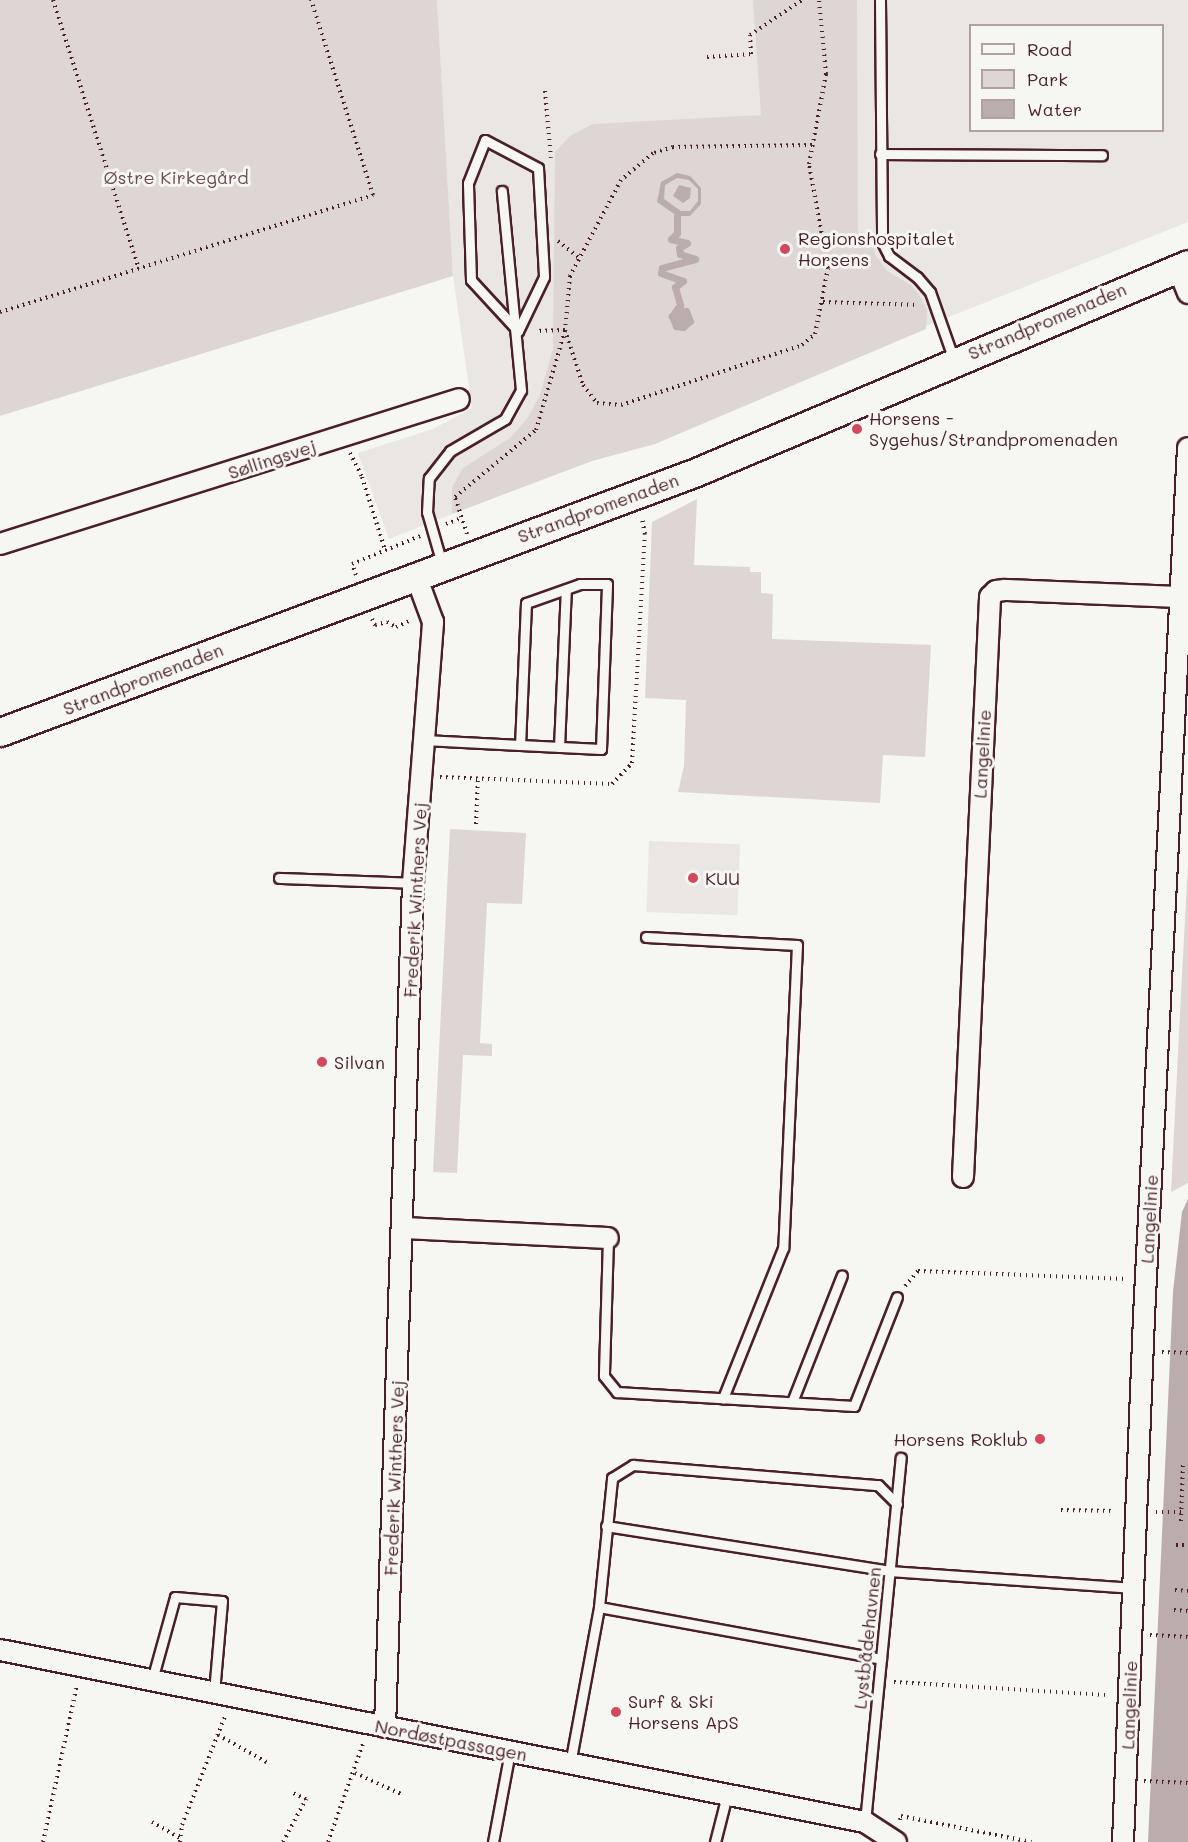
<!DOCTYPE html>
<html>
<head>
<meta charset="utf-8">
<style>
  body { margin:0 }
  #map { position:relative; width:1188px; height:1842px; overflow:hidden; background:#f6f6f2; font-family:Mali,sans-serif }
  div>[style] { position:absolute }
  .built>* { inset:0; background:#e9e6e3; transform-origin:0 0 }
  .green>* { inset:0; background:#ddd6d5 }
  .water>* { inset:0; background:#bbadae }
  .stream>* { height:7px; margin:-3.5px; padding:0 3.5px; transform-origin:3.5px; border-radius:3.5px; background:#bbadae }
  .path>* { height:4px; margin-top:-2px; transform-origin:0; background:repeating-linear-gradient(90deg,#4a1f2b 0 1.5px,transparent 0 6px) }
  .roads { filter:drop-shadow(2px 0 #4a1f2b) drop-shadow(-2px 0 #4a1f2b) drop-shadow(0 2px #4a1f2b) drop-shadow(0 -2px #4a1f2b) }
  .lane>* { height:9px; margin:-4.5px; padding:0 4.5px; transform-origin:4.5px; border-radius:4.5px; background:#f6f6f2 }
  .street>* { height:20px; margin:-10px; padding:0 10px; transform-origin:10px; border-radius:10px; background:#f6f6f2 }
  .secondary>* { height:27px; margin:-13.5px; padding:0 13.5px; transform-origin:13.5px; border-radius:13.5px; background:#f6f6f2 }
  .dots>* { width:16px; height:16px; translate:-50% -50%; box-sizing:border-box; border:3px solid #f6f6f2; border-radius:50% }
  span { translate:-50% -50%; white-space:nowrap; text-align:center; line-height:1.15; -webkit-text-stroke:6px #f6f6f2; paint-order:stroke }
  .park-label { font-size:18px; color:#6f4d56 }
  .poi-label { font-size:18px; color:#4a1f2b }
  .left { translate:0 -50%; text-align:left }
  .right { translate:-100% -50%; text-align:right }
  .street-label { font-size:18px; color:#4a1f2b }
  .legend { position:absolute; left:969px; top:24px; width:195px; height:108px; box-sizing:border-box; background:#f6f6f2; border:2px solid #b1a0a2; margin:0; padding:8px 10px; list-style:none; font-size:18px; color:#4a1f2b }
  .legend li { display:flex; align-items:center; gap:12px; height:30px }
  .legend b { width:30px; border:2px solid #b1a0a2 }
</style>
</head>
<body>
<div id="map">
  <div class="built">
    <i style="clip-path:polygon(evenodd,437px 0,1188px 0,1188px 222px,389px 539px,358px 453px,433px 429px,472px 408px,453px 276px,437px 0,970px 26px,1162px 26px,1162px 130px,970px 130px,970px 26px)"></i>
    <i style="left:649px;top:841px;width:91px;height:71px;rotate:2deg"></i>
  </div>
  <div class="green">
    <i style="clip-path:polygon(0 0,437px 0,453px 276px,0 416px)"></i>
    <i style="clip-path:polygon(753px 0,857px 0,858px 235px,870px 235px,875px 254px,887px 271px,911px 285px,920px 296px,927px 310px,926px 329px,655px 444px,592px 461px,452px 514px,452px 487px,463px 468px,510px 438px,527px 419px,540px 395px,553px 349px,555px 152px,570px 136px,593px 124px,761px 115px)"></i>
    <i style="clip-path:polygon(697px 499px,694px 565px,750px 567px,750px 572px,761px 572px,761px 593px,773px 594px,772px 639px,931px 645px,925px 757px,883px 755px,880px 803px,678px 792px,684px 766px,686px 700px,645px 698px,652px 522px)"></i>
    <i style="clip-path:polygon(450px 829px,526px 833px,522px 904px,487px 903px,480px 1043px,492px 1044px,492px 1056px,463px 1055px,457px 1173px,433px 1172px)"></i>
    <i style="clip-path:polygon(1188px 864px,1188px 1183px,1171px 1192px,1181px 994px)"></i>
  </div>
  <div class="water">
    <i style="clip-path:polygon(evenodd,677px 173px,690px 176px,701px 188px,701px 204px,690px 216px,677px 216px,657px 202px,661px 182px,677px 173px,677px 178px,689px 180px,698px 189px,698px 201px,690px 211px,681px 211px,664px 199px,665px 185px,677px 178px)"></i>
    <i style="clip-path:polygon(679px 185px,691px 188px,690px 198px,683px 203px,673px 196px)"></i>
    <i style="clip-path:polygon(1188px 1199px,1188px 1842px,1148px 1842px,1173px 1292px,1182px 1212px)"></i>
  </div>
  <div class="stream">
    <i style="left:677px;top:216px;width:17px;rotate:90deg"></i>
    <i style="left:677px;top:233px;width:8px;rotate:135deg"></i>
    <i style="left:671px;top:239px;width:16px;rotate:14deg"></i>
    <i style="left:687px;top:243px;width:9px;rotate:148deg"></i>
    <i style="left:679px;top:248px;width:6px;rotate:81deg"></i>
    <i style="left:680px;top:254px;width:16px;rotate:18deg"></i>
    <i style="left:695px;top:259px;width:34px;rotate:165deg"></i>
    <i style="left:662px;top:268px;width:5px;rotate:101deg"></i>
    <i style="left:661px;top:273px;width:23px;rotate:20deg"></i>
    <i style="left:683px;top:281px;width:10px;rotate:143deg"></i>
    <i style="left:675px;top:287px;width:19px;rotate:74deg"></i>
    <i style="left:680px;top:305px;width:14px;rotate:126deg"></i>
    <i style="left:672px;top:316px;width:11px;rotate:68deg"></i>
    <i style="left:676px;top:326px;width:7px;rotate:8deg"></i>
    <i style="left:683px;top:327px;width:9px;rotate:-41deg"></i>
    <i style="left:690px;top:321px;width:11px;rotate:-112deg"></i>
    <i style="left:686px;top:311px;width:9px;rotate:167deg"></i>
    <i style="left:677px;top:313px;width:8px;rotate:90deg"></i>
    <i style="left:677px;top:321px;width:8px;rotate:7deg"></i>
    <i style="left:685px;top:322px;width:7px;rotate:-98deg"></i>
    <i style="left:684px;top:315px;width:5px;rotate:112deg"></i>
  </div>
  <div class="path">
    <i style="left:53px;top:0;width:282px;rotate:72.3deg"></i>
    <i style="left:707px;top:57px;width:44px;rotate:-3.9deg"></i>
    <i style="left:751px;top:54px;width:19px;rotate:-93deg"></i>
    <i style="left:750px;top:35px;width:63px;rotate:-33.9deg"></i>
    <i style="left:545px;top:91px;width:67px;rotate:84.9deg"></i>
    <i style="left:812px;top:145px;width:139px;rotate:179.2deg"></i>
    <i style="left:673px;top:147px;width:21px;rotate:163deg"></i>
    <i style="left:653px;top:153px;width:42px;rotate:139.8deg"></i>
    <i style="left:621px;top:180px;width:109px;rotate:118deg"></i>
    <i style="left:570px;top:276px;width:54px;rotate:95.3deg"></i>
    <i style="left:565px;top:330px;width:58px;rotate:71.9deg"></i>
    <i style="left:583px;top:385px;width:23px;rotate:52deg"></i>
    <i style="left:597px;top:403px;width:24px;rotate:5deg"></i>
    <i style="left:621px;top:405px;width:191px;rotate:-18.3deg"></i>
    <i style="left:802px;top:345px;width:17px;rotate:-40deg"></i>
    <i style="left:815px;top:334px;width:67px;rotate:-78.9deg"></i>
    <i style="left:828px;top:268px;width:106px;rotate:-100.4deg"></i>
    <i style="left:809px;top:164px;width:92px;rotate:-79.3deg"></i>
    <i style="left:826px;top:74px;width:74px;rotate:-95.4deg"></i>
    <i style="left:558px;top:241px;width:26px;rotate:39deg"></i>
    <i style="left:823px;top:302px;width:95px;rotate:1.8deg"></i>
    <i style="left:0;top:312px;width:391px;rotate:-17.4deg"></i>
    <i style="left:373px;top:195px;width:205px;rotate:-107.6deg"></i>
    <i style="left:350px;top:453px;width:27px;rotate:63deg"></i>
    <i style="left:362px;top:477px;width:77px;rotate:72.5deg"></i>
    <i style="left:446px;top:524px;width:17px;rotate:-21deg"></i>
    <i style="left:467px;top:534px;width:39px;rotate:-108deg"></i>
    <i style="left:455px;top:497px;width:105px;rotate:-39.6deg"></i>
    <i style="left:536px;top:430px;width:104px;rotate:-73.8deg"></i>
    <i style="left:565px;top:330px;width:30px;rotate:178deg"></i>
    <i style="left:356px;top:575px;width:12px;rotate:-110deg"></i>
    <i style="left:352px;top:564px;width:74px;rotate:-22.4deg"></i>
    <i style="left:372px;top:619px;width:7px;rotate:63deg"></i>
    <i style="left:375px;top:625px;width:12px;rotate:-14deg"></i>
    <i style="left:387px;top:622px;width:10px;rotate:29deg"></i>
    <i style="left:396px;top:627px;width:17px;rotate:-25deg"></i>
    <i style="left:440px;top:777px;width:172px;rotate:2.3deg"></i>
    <i style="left:612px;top:784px;width:29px;rotate:-46deg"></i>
    <i style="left:632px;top:763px;width:229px;rotate:-86.8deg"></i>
    <i style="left:645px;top:534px;width:15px;rotate:-101deg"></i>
    <i style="left:476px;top:824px;width:45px;rotate:-87.5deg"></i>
    <i style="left:905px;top:1286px;width:20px;rotate:-49deg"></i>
    <i style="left:918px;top:1271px;width:209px;rotate:2.2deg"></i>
    <i style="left:1162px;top:1352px;width:26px;rotate:2deg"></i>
    <i style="left:1061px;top:1510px;width:54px;rotate:1.1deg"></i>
    <i style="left:1156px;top:1512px;width:26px"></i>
    <i style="left:1181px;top:1521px;width:58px;rotate:-88deg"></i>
    <i style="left:1176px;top:1545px;width:12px"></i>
    <i style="left:1175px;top:1590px;width:13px;rotate:4deg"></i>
    <i style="left:1174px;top:1610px;width:14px;rotate:4deg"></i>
    <i style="left:1150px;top:1635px;width:38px;rotate:3deg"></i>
    <i style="left:894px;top:1682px;width:215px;rotate:3.5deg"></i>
    <i style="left:218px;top:1735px;width:57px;rotate:29.2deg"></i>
    <i style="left:355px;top:1773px;width:51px;rotate:24.5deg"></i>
    <i style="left:1144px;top:1781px;width:44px;rotate:2.6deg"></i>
    <i style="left:900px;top:1820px;width:4px;rotate:-76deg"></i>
    <i style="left:901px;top:1816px;width:133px;rotate:11.3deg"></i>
    <i style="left:152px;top:1822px;width:32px;rotate:30deg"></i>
    <i style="left:43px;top:1842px;width:161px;rotate:-77.8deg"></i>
    <i style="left:180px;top:1842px;width:17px;rotate:-83deg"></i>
    <i style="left:182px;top:1825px;width:119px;rotate:-68.4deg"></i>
    <i style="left:283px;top:1842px;width:49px;rotate:-61.9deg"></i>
    <i style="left:306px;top:1799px;width:14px;rotate:-155deg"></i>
    <i style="left:328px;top:1842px;width:107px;rotate:-70.4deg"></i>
  </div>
  <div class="roads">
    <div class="lane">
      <i style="left:880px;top:0;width:242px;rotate:89.5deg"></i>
      <i style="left:882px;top:242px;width:16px;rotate:63deg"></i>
      <i style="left:889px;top:256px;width:35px;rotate:37deg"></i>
      <i style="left:917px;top:277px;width:20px;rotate:49deg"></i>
      <i style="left:930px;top:292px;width:72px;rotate:70.6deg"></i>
      <i style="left:485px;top:140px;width:60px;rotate:27.8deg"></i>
      <i style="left:538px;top:168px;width:109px;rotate:86.8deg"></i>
      <i style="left:544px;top:277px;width:60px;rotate:115.7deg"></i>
      <i style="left:518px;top:331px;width:69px;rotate:-132.7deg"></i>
      <i style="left:471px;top:280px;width:97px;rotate:-91.8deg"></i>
      <i style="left:468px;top:183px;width:46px;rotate:-68.4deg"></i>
      <i style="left:880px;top:154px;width:222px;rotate:0.3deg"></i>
      <i style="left:442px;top:564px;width:54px;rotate:-106.1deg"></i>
      <i style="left:427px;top:512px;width:34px;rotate:-87deg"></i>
      <i style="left:429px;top:478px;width:34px;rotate:-52deg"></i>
      <i style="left:450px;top:451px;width:64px;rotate:-30.2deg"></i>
      <i style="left:505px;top:419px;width:33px;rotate:-61deg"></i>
      <i style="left:521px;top:390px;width:200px;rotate:-95.5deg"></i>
      <i style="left:424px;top:740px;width:96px;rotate:3deg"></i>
      <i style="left:520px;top:745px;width:81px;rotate:2.8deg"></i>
      <i style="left:601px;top:749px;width:165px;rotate:-87.9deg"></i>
      <i style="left:607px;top:584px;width:27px;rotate:180deg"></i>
      <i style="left:580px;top:584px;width:57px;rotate:160.6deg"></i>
      <i style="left:526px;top:603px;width:142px;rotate:92.4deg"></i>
      <i style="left:559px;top:747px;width:158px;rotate:-87.5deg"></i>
      <i style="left:279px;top:878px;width:134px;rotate:2.1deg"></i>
      <i style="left:646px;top:937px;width:151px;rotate:3deg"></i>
      <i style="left:797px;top:945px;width:303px;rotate:92.6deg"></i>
      <i style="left:783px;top:1248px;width:162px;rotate:111.8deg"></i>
      <i style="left:608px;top:1238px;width:138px;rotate:91.7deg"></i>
      <i style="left:604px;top:1376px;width:21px;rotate:51deg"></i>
      <i style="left:617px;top:1392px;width:237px;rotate:3.4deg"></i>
      <i style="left:854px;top:1406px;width:117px;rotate:-68.5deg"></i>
      <i style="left:792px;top:1402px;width:136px;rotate:-68.5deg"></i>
      <i style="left:606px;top:1526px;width:288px;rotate:9deg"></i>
      <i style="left:890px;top:1571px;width:244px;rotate:4deg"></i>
      <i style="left:599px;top:1607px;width:287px;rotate:10.4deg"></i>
      <i style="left:152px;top:1680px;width:86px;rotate:-74.5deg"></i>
      <i style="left:175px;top:1597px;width:47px;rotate:4.9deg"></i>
      <i style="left:222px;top:1601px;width:92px;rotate:95deg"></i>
      <i style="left:570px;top:1764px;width:160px;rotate:-79.5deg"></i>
      <i style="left:599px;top:1607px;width:130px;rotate:-84.2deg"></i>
      <i style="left:612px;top:1478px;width:25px;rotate:-32deg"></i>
      <i style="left:633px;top:1465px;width:246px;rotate:4.7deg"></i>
      <i style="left:878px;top:1485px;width:27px;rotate:45deg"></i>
      <i style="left:865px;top:1822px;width:366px;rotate:-84.4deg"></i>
      <i style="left:493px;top:1842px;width:93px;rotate:-79.4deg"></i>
      <i style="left:715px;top:1842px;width:49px;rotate:-75.7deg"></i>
    </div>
    <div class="street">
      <i style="left:1178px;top:268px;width:27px;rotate:68deg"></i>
      <i style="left:0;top:544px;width:481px;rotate:-17.5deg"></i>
      <i style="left:963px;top:1177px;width:581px;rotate:-87.33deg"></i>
      <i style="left:990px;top:597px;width:8px;rotate:-45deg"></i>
      <i style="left:996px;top:591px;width:9px;rotate:-6deg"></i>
      <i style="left:1005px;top:590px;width:176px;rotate:2.3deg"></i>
      <i style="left:404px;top:1228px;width:204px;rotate:2.8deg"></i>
      <i style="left:0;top:1650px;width:882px;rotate:11.25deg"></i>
      <i style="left:865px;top:1822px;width:37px;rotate:33deg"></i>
      <i style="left:385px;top:1727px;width:844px;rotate:-88.1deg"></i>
      <i style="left:413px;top:883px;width:262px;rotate:-85.6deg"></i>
      <i style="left:433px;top:622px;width:49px;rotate:-110.3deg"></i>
      <i style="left:1123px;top:1842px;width:526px;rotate:-87.71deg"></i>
      <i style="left:1144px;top:1316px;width:869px;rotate:-87.1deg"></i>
    </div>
    <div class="secondary">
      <i style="left:0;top:732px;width:741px;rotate:-20.47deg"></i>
      <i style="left:694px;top:473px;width:536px;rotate:-22.93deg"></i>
    </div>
  </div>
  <div class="dots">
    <i style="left:785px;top:249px;background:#d1495b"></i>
    <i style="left:857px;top:429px;background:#d1495b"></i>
    <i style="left:693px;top:878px;background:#d1495b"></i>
    <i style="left:322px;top:1062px;background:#d1495b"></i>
    <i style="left:1040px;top:1439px;background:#d1495b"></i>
    <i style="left:616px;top:1712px;background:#d1495b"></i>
  </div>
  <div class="park-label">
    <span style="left:176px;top:177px">Østre Kirkegård</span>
  </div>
  <div class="poi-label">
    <span class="left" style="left:798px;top:249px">Regionshospitalet<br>Horsens</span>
    <span class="left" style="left:869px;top:429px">Horsens -<br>Sygehus/Strandpromenaden</span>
    <span class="left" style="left:705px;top:878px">KUU</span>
    <span class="left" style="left:334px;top:1062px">Silvan</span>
    <span class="right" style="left:1028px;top:1439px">Horsens Roklub</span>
    <span class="left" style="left:628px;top:1712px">Surf &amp; Ski<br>Horsens ApS</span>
  </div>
  <div class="street-label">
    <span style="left:1047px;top:321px;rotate:-23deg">Strandpromenaden</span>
    <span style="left:272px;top:459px;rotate:-18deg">Søllingsvej</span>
    <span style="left:598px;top:508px;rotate:-20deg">Strandpromenaden</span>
    <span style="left:143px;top:679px;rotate:-21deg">Strandpromenaden</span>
    <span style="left:982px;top:754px;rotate:-87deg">Langelinie</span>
    <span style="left:415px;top:900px;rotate:-87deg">Frederik Winthers Vej</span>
    <span style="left:1149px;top:1219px;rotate:-87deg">Langelinie</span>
    <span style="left:394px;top:1478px;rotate:-88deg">Frederik Winthers Vej</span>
    <span style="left:867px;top:1638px;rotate:-84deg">Lystbådehavnen</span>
    <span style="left:1129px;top:1705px;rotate:-88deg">Langelinie</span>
    <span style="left:451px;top:1740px;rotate:11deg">Nordøstpassagen</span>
  </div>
  <ul class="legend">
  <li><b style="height:8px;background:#f6f6f2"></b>Road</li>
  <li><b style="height:16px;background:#ddd6d5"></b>Park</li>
  <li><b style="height:16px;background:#bbadae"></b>Water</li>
  </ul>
</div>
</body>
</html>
